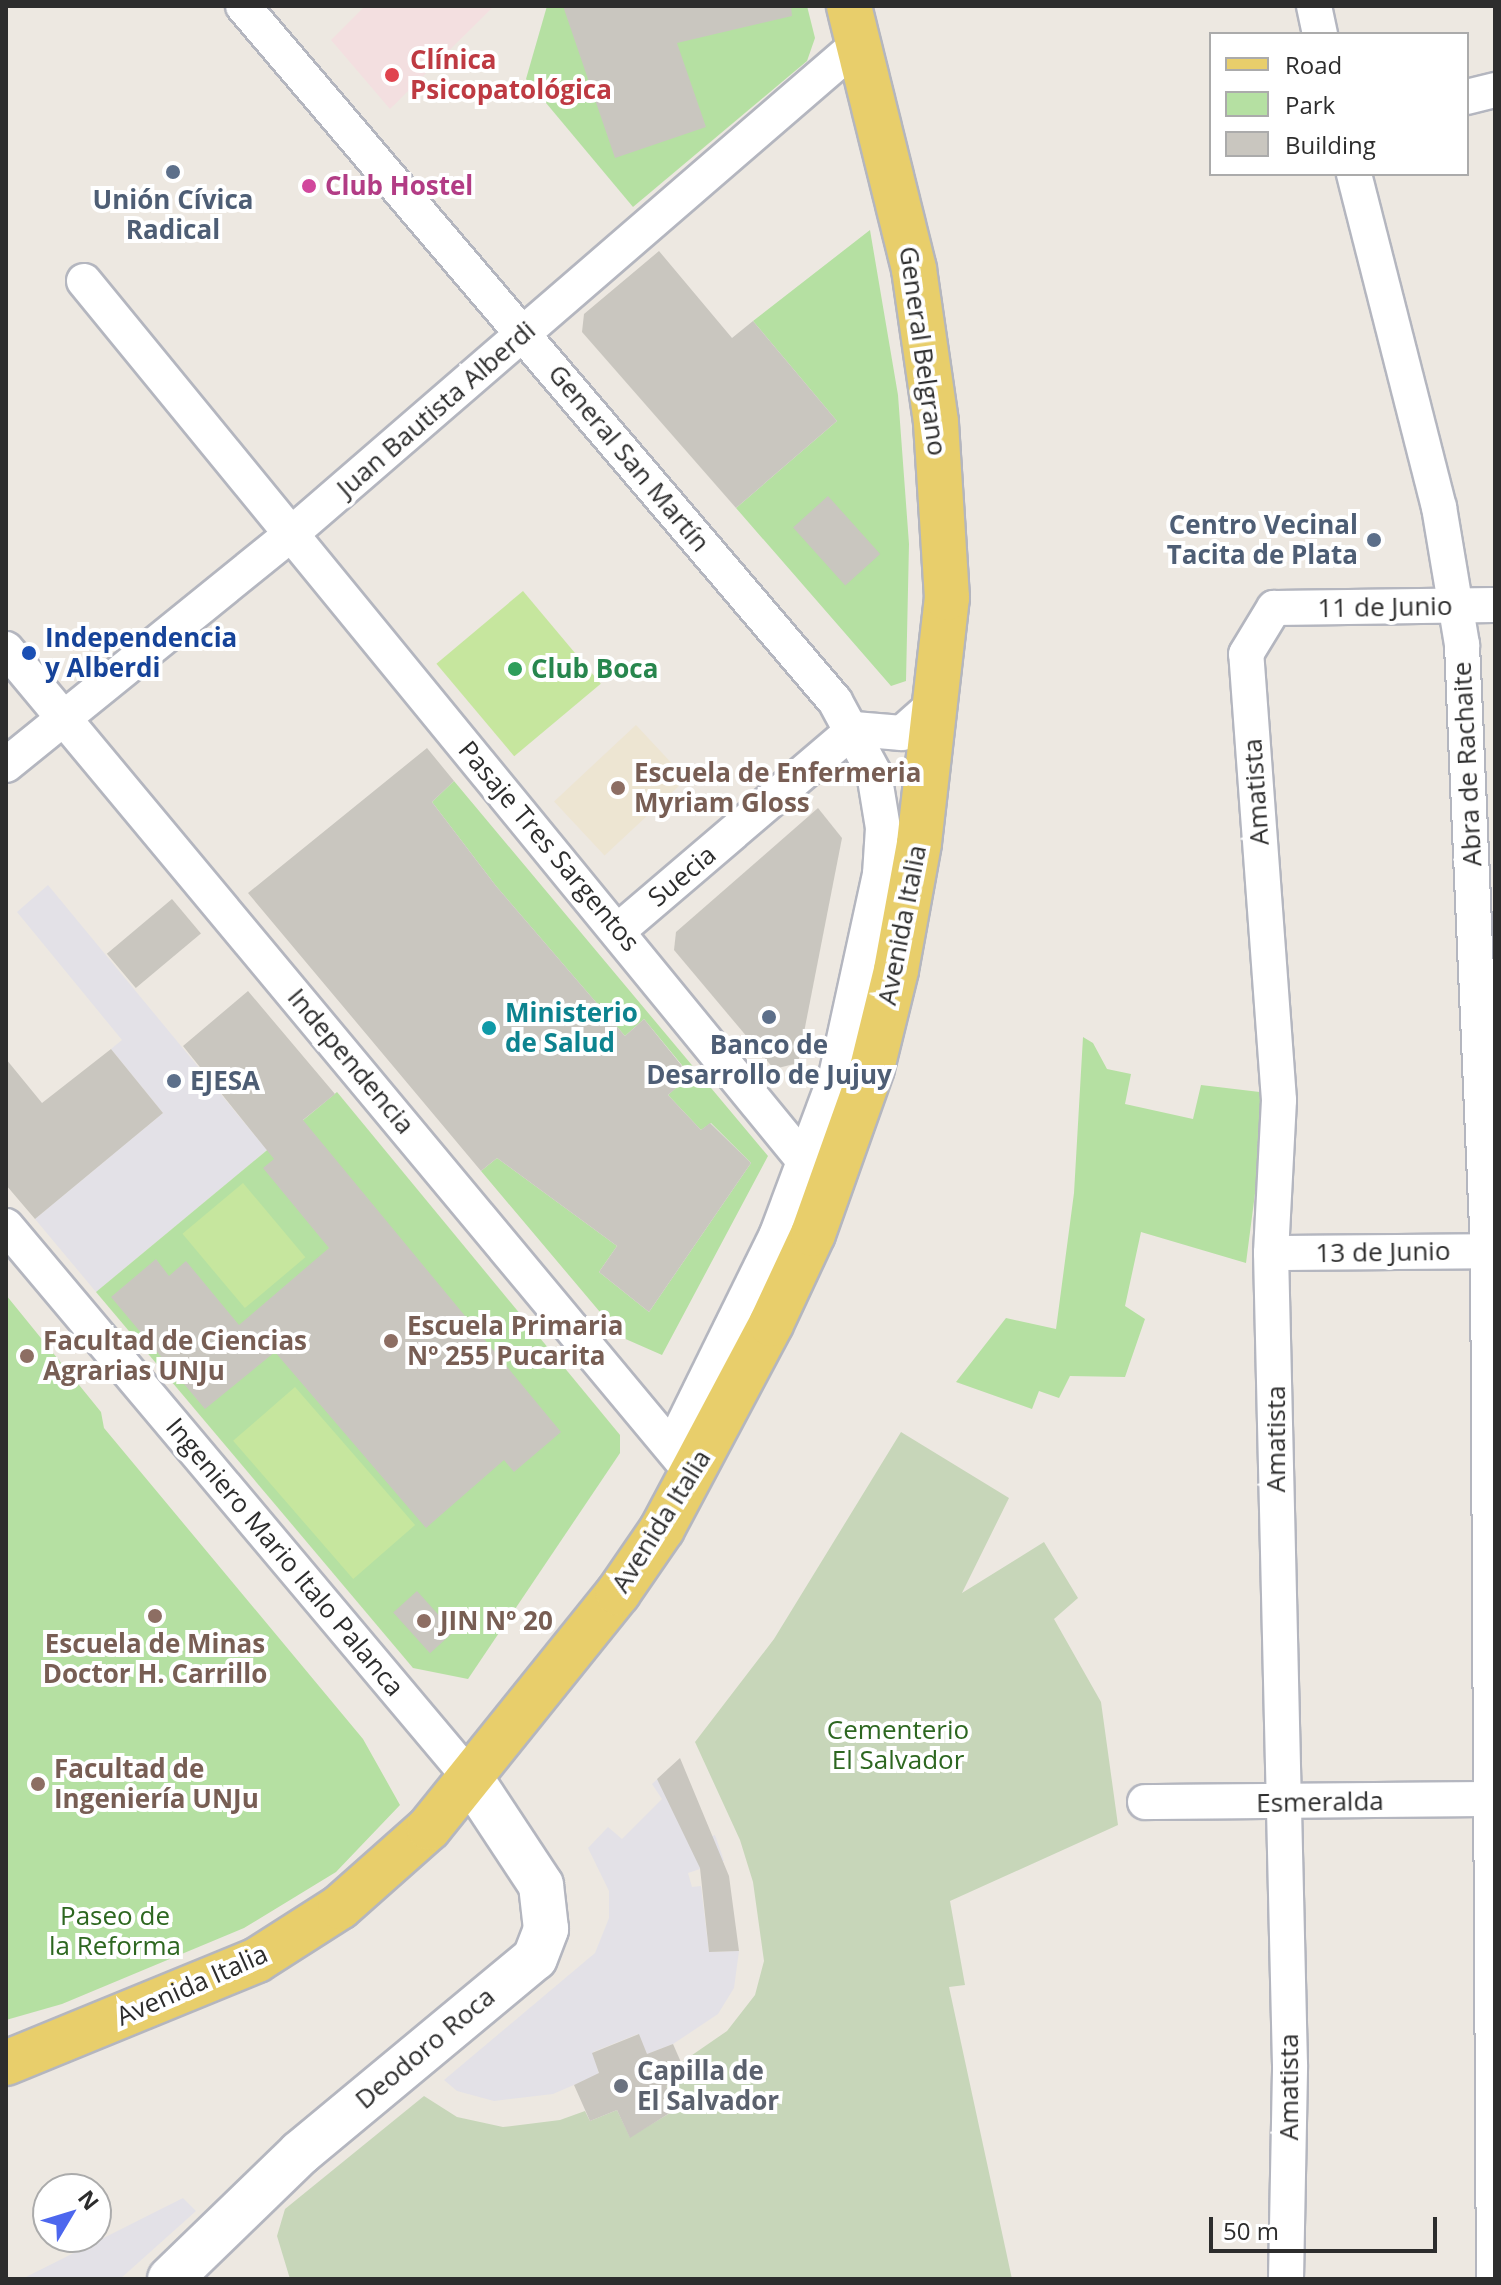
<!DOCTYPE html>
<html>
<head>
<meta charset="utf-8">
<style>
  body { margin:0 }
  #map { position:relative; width:1501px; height:2285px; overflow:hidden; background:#ede8e1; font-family:"Open Sans",sans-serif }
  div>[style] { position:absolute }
  .industrial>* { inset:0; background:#e3e1e7 }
  .education>* { inset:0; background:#ede5d2; transform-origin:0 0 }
  .medical>* { inset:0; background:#f3dfe0 }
  .green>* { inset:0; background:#b5e0a2 }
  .cemetery>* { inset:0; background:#c7d6b9 }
  .pitch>* { inset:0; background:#c6e69e; transform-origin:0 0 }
  .building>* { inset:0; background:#c9c6bf; transform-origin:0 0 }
  .roads { filter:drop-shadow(2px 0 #b4b6bf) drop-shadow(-2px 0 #b4b6bf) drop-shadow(0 2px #b4b6bf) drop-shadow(0 -2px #b4b6bf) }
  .minor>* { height:34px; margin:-17px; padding:0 17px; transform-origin:17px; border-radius:17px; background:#fff }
  .tertiary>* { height:44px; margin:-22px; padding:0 22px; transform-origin:22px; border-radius:22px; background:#fff }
  .primary>* { height:44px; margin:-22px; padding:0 22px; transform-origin:22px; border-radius:22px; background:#e8ce6b }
  .dots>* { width:22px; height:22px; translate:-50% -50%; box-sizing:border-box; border:4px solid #fff; border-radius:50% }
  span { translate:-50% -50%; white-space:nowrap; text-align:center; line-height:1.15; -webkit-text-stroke:8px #fff; paint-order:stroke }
  .health-label { font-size:26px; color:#be3a42; font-weight:700 }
  .left { translate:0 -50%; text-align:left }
  .hotel-label { font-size:26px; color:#b23c85; font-weight:700 }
  .service-label { font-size:26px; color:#4e5e75; font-weight:700 }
  .right { translate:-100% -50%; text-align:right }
  .street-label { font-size:26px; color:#2d2d2d }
  .transit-label { font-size:26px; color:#164399; font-weight:700 }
  .leisure-label { font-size:26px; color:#27864d; font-weight:700 }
  .education-label { font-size:26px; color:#785e54; font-weight:700 }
  .culture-label { font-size:26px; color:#0d838f; font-weight:700 }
  .park-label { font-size:26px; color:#2d6720 }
  .worship-label { font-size:26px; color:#5b616d; font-weight:700 }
  .frame { position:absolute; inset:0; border:8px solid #2d2d2d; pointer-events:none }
  .legend { position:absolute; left:1209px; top:32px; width:260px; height:144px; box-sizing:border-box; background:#fff; border:2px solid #ababab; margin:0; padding:10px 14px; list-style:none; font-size:24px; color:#2d2d2d }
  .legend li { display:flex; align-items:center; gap:16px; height:40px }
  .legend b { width:40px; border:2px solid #ababab }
  .north { position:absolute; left:32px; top:2173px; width:80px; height:80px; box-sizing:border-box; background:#fff; border:2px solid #ababab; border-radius:50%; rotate:52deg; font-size:22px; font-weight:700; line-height:32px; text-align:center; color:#2d2d2d }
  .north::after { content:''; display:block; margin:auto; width:28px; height:36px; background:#4d67ee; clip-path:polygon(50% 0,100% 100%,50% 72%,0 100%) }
  .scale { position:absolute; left:1209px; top:2217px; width:228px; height:36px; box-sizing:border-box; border:4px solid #2d2d2d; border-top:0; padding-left:10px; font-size:24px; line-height:28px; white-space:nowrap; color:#2d2d2d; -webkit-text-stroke:6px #fff; paint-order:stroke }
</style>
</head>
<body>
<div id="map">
  <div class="industrial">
    <i style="clip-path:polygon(48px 885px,267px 1150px,96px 1292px,35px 1219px,163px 1113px,111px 1049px,122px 1040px,17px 912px)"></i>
    <i style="clip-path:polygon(664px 1773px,682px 1810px,689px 1845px,715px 1835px,724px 1861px,688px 1873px,692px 1887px,701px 1886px,709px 1952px,739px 1951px,734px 1988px,718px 2014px,673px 2044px,647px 2054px,638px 2034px,593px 2052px,599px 2074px,553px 2094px,494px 2101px,457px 2091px,444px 2080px,595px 1953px,609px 1918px,609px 1891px,588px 1848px,608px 1827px,622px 1839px,662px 1799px,652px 1784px)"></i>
    <i style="clip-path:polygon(183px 2198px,196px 2211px,120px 2279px,22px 2279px)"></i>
  </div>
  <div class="education">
    <i style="left:636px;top:725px;width:74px;height:112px;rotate:47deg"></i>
  </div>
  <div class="medical">
    <i style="clip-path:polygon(365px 6px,494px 6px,390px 109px,331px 40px)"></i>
  </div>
  <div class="green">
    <i style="clip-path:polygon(547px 6px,807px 6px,815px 38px,807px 61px,633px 207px,526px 79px)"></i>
    <i style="clip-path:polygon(870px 230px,898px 395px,909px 544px,906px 681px,891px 686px,736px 508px,837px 421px,753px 321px)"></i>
    <i style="clip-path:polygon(454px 781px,768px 1156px,662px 1355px,621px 1337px,481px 1171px,497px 1158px,617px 1246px,599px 1272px,649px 1312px,751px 1163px,711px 1123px,701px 1130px,668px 1095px,690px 1075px,644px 1019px,625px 1036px,496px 886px,432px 802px)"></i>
    <i style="clip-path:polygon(1083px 1037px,1093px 1043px,1107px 1069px,1131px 1074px,1125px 1104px,1193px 1119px,1201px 1085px,1268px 1093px,1246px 1263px,1141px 1232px,1125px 1306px,1145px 1319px,1125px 1377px,1070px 1376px,1059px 1398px,1039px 1391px,1032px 1409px,956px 1382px,1006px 1318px,1056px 1329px,1074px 1193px)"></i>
    <i style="clip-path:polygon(337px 1092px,620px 1435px,620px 1453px,468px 1679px,413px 1668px,96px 1292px)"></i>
    <i style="clip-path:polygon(6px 1295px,101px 1412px,104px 1428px,363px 1739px,400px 1805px,336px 1872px,244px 1928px,62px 2004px,6px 2020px)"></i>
  </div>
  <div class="cemetery">
    <i style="clip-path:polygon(901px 1432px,1009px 1498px,962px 1593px,1044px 1542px,1078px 1598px,1054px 1619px,1101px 1702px,1118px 1825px,950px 1901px,965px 1985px,949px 1987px,1012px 2279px,290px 2279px,277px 2236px,285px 2209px,424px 2096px,457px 2117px,503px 2127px,560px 2120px,585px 2111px,590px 2121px,617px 2110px,630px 2137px,675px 2110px,666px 2086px,687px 2076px,682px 2062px,727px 2031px,755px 1995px,764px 1961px,753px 1882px,740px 1840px,695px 1742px,774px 1639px)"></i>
  </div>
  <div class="pitch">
    <i style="left:523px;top:591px;width:121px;height:113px;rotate:50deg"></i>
    <i style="left:243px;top:1183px;width:97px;height:79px;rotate:50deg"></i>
    <i style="left:295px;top:1387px;width:183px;height:82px;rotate:49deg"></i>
  </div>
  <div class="building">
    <i style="clip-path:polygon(563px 6px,791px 6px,792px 16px,677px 43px,706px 127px,615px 158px)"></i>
    <i style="clip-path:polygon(659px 251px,732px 338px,753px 321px,837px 421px,736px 508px,582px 332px,584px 314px)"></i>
    <i style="left:828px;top:496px;width:78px;height:47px;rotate:48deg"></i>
    <i style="clip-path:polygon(427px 748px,454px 781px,432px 802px,496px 886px,625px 1036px,644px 1019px,690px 1076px,668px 1095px,701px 1130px,710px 1123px,751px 1163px,649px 1312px,599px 1272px,617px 1246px,497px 1158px,481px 1171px,248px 893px)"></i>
    <i style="clip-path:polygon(818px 808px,842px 838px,798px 1063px,774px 1069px,674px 950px,676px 932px)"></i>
    <i style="left:172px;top:899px;width:45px;height:85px;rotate:50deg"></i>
    <i style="clip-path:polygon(248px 991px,335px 1094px,303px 1120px,561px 1432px,514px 1472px,504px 1460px,426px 1528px,275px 1352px,205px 1409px,111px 1297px,156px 1259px,169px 1276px,186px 1261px,239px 1325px,329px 1248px,263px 1168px,274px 1159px,183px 1046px)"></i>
    <i style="clip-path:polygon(111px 1049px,163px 1113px,35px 1219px,6px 1185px,6px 1059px,42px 1103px)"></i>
    <i style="left:417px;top:1591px;width:55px;height:32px;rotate:48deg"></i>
    <i style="clip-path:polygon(680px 1758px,729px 1876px,739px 1951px,709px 1952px,700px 1868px,657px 1779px)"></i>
    <i style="clip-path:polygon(639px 2034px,647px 2054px,673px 2044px,687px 2076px,666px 2086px,676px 2109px,630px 2138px,617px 2110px,590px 2121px,574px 2085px,599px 2073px,592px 2053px)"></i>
  </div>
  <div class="roads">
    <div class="minor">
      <i style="left:243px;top:6px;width:913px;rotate:49.58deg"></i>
      <i style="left:835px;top:701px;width:82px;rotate:61.6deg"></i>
      <i style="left:874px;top:773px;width:56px;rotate:80.7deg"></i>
      <i style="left:883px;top:828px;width:46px;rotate:93.7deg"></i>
      <i style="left:880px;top:874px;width:207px;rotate:102.3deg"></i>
      <i style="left:836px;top:1076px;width:169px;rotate:110.5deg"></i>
      <i style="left:777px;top:1234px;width:237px;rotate:116.2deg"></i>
      <i style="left:1314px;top:6px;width:29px;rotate:78deg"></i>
      <i style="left:1467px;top:97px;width:29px;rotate:-14deg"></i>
      <i style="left:1354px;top:174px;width:344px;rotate:75.7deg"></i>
      <i style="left:1439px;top:507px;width:140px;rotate:80.5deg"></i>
      <i style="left:1462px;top:645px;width:607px;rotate:87.54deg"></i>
      <i style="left:1488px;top:1251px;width:1028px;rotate:89.67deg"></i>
      <i style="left:84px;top:281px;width:1138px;rotate:50.7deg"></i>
      <i style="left:6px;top:649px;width:1058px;rotate:50.22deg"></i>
      <i style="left:854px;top:729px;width:48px;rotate:4.8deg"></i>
      <i style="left:902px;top:733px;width:47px;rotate:-41.5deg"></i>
      <i style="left:6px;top:765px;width:367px;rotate:-39deg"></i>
      <i style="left:291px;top:534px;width:749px;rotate:-40.83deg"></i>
      <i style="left:619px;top:930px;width:309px;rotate:-40.5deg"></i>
      <i style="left:6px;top:1226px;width:723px;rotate:49.94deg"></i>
      <i style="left:1271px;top:1253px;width:224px;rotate:-0.5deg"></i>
      <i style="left:1145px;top:1802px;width:350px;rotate:-0.5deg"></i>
      <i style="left:1286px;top:2279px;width:214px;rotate:-88.9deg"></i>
      <i style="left:1290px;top:2065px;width:812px;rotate:-91.34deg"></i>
      <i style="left:1271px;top:1253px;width:153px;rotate:-87deg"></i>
      <i style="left:1279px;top:1100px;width:447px;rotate:-94.2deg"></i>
      <i style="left:1246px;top:654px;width:54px;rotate:-58.7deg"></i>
      <i style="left:1274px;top:608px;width:221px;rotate:-0.8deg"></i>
    </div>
    <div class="tertiary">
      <i style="left:170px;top:2279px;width:181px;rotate:-44.1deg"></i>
      <i style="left:300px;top:2153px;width:305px;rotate:-39.7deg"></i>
      <i style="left:535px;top:1958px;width:31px;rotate:-69deg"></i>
      <i style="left:546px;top:1929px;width:44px;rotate:-96.5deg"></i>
      <i style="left:541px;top:1885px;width:127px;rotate:-123.4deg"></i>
    </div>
    <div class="primary">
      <i style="left:6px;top:2063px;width:271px;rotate:-22.3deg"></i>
      <i style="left:257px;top:1960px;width:98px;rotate:-32.6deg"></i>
      <i style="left:340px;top:1907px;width:119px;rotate:-41.6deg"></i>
      <i style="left:429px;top:1828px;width:302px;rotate:-51.2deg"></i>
      <i style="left:618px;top:1593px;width:78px;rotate:-55.5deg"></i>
      <i style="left:662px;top:1529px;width:232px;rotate:-62deg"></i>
      <i style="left:771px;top:1324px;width:99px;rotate:-65deg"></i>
      <i style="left:813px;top:1234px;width:176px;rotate:-70.4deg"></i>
      <i style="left:872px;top:1068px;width:101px;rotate:-76.2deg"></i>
      <i style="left:896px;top:970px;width:129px;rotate:-79.7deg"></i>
      <i style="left:919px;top:843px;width:247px;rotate:-83.5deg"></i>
      <i style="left:947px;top:598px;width:176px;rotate:-93.6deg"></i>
      <i style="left:936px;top:422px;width:155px;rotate:-98.2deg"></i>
      <i style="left:914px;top:269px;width:271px;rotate:-103.9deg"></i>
    </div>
  </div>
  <div class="dots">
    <i style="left:392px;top:75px;background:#e0444e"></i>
    <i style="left:173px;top:172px;background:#5c6f8a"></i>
    <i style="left:309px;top:186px;background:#d1479c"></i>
    <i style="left:1374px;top:540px;background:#5c6f8a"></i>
    <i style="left:29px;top:653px;background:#1a4fb4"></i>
    <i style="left:515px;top:669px;background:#2e9e5b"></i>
    <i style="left:618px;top:788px;background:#8d6e63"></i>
    <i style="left:769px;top:1017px;background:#5c6f8a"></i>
    <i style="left:489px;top:1028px;background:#0f9aa8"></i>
    <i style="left:174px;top:1081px;background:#5c6f8a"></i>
    <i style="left:391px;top:1341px;background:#8d6e63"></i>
    <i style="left:27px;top:1356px;background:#8d6e63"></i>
    <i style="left:155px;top:1616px;background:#8d6e63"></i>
    <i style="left:424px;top:1621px;background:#8d6e63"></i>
    <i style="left:38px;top:1784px;background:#8d6e63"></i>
    <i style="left:621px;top:2086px;background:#6b7280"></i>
  </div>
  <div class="health-label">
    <span class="left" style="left:410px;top:75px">Clínica<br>Psicopatológica</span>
  </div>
  <div class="hotel-label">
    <span class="left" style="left:325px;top:186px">Club Hostel</span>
  </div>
  <div class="service-label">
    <span style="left:173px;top:215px">Unión Cívica<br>Radical</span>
    <span class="right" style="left:1358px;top:540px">Centro Vecinal<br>Tacita de Plata</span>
    <span style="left:769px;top:1060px">Banco de<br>Desarrollo de Jujuy</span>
    <span class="left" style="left:190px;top:1081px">EJESA</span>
  </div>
  <div class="street-label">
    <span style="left:923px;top:351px;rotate:82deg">General Belgrano</span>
    <span style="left:436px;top:409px;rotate:-41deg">Juan Bautista Alberdi</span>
    <span style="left:629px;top:458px;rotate:50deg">General San Martín</span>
    <span style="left:1385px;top:607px;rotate:-1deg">11 de Junio</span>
    <span style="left:1467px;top:764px;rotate:-93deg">Abra de Rachaite</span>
    <span style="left:1256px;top:792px;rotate:-94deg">Amatista</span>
    <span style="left:549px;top:846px;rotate:50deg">Pasaje Tres Sargentos</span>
    <span style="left:682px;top:876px;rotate:-40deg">Suecia</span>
    <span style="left:902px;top:925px;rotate:-79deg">Avenida Italia</span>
    <span style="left:351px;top:1061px;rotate:50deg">Independencia</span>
    <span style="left:1383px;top:1252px;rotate:-1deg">13 de Junio</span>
    <span style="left:1276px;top:1439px;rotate:-90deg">Amatista</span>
    <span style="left:661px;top:1521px;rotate:-58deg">Avenida Italia</span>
    <span style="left:285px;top:1557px;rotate:50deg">Ingeniero Mario Italo Palanca</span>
    <span style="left:1320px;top:1802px;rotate:-1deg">Esmeralda</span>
    <span style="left:192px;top:1985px;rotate:-24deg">Avenida Italia</span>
    <span style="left:425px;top:2048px;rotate:-40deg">Deodoro Roca</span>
    <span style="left:1289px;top:2087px;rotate:-90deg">Amatista</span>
  </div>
  <div class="transit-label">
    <span class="left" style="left:45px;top:653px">Independencia<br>y Alberdi</span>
  </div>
  <div class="leisure-label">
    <span class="left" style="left:531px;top:669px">Club Boca</span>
  </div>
  <div class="education-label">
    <span class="left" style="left:634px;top:788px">Escuela de Enfermeria<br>Myriam Gloss</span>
    <span class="left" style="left:407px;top:1341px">Escuela Primaria<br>Nº 255 Pucarita</span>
    <span class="left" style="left:43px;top:1356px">Facultad de Ciencias<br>Agrarias UNJu</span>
    <span class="left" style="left:440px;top:1621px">JIN Nº 20</span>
    <span style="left:155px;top:1659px">Escuela de Minas<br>Doctor H. Carrillo</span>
    <span class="left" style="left:54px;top:1784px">Facultad de<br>Ingeniería UNJu</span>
  </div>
  <div class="culture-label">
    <span class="left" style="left:505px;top:1028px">Ministerio<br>de Salud</span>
  </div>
  <div class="park-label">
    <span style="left:898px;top:1745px">Cementerio<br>El Salvador</span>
    <span style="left:115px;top:1931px">Paseo de<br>la Reforma</span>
  </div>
  <div class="worship-label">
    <span class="left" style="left:637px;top:2086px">Capilla de<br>El Salvador</span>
  </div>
  <div class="frame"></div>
  <ul class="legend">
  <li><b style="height:10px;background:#e8ce6b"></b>Road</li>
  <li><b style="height:22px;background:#b5e0a2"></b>Park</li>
  <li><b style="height:22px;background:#c9c6bf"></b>Building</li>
  </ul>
  <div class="north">N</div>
  <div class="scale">50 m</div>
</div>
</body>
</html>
